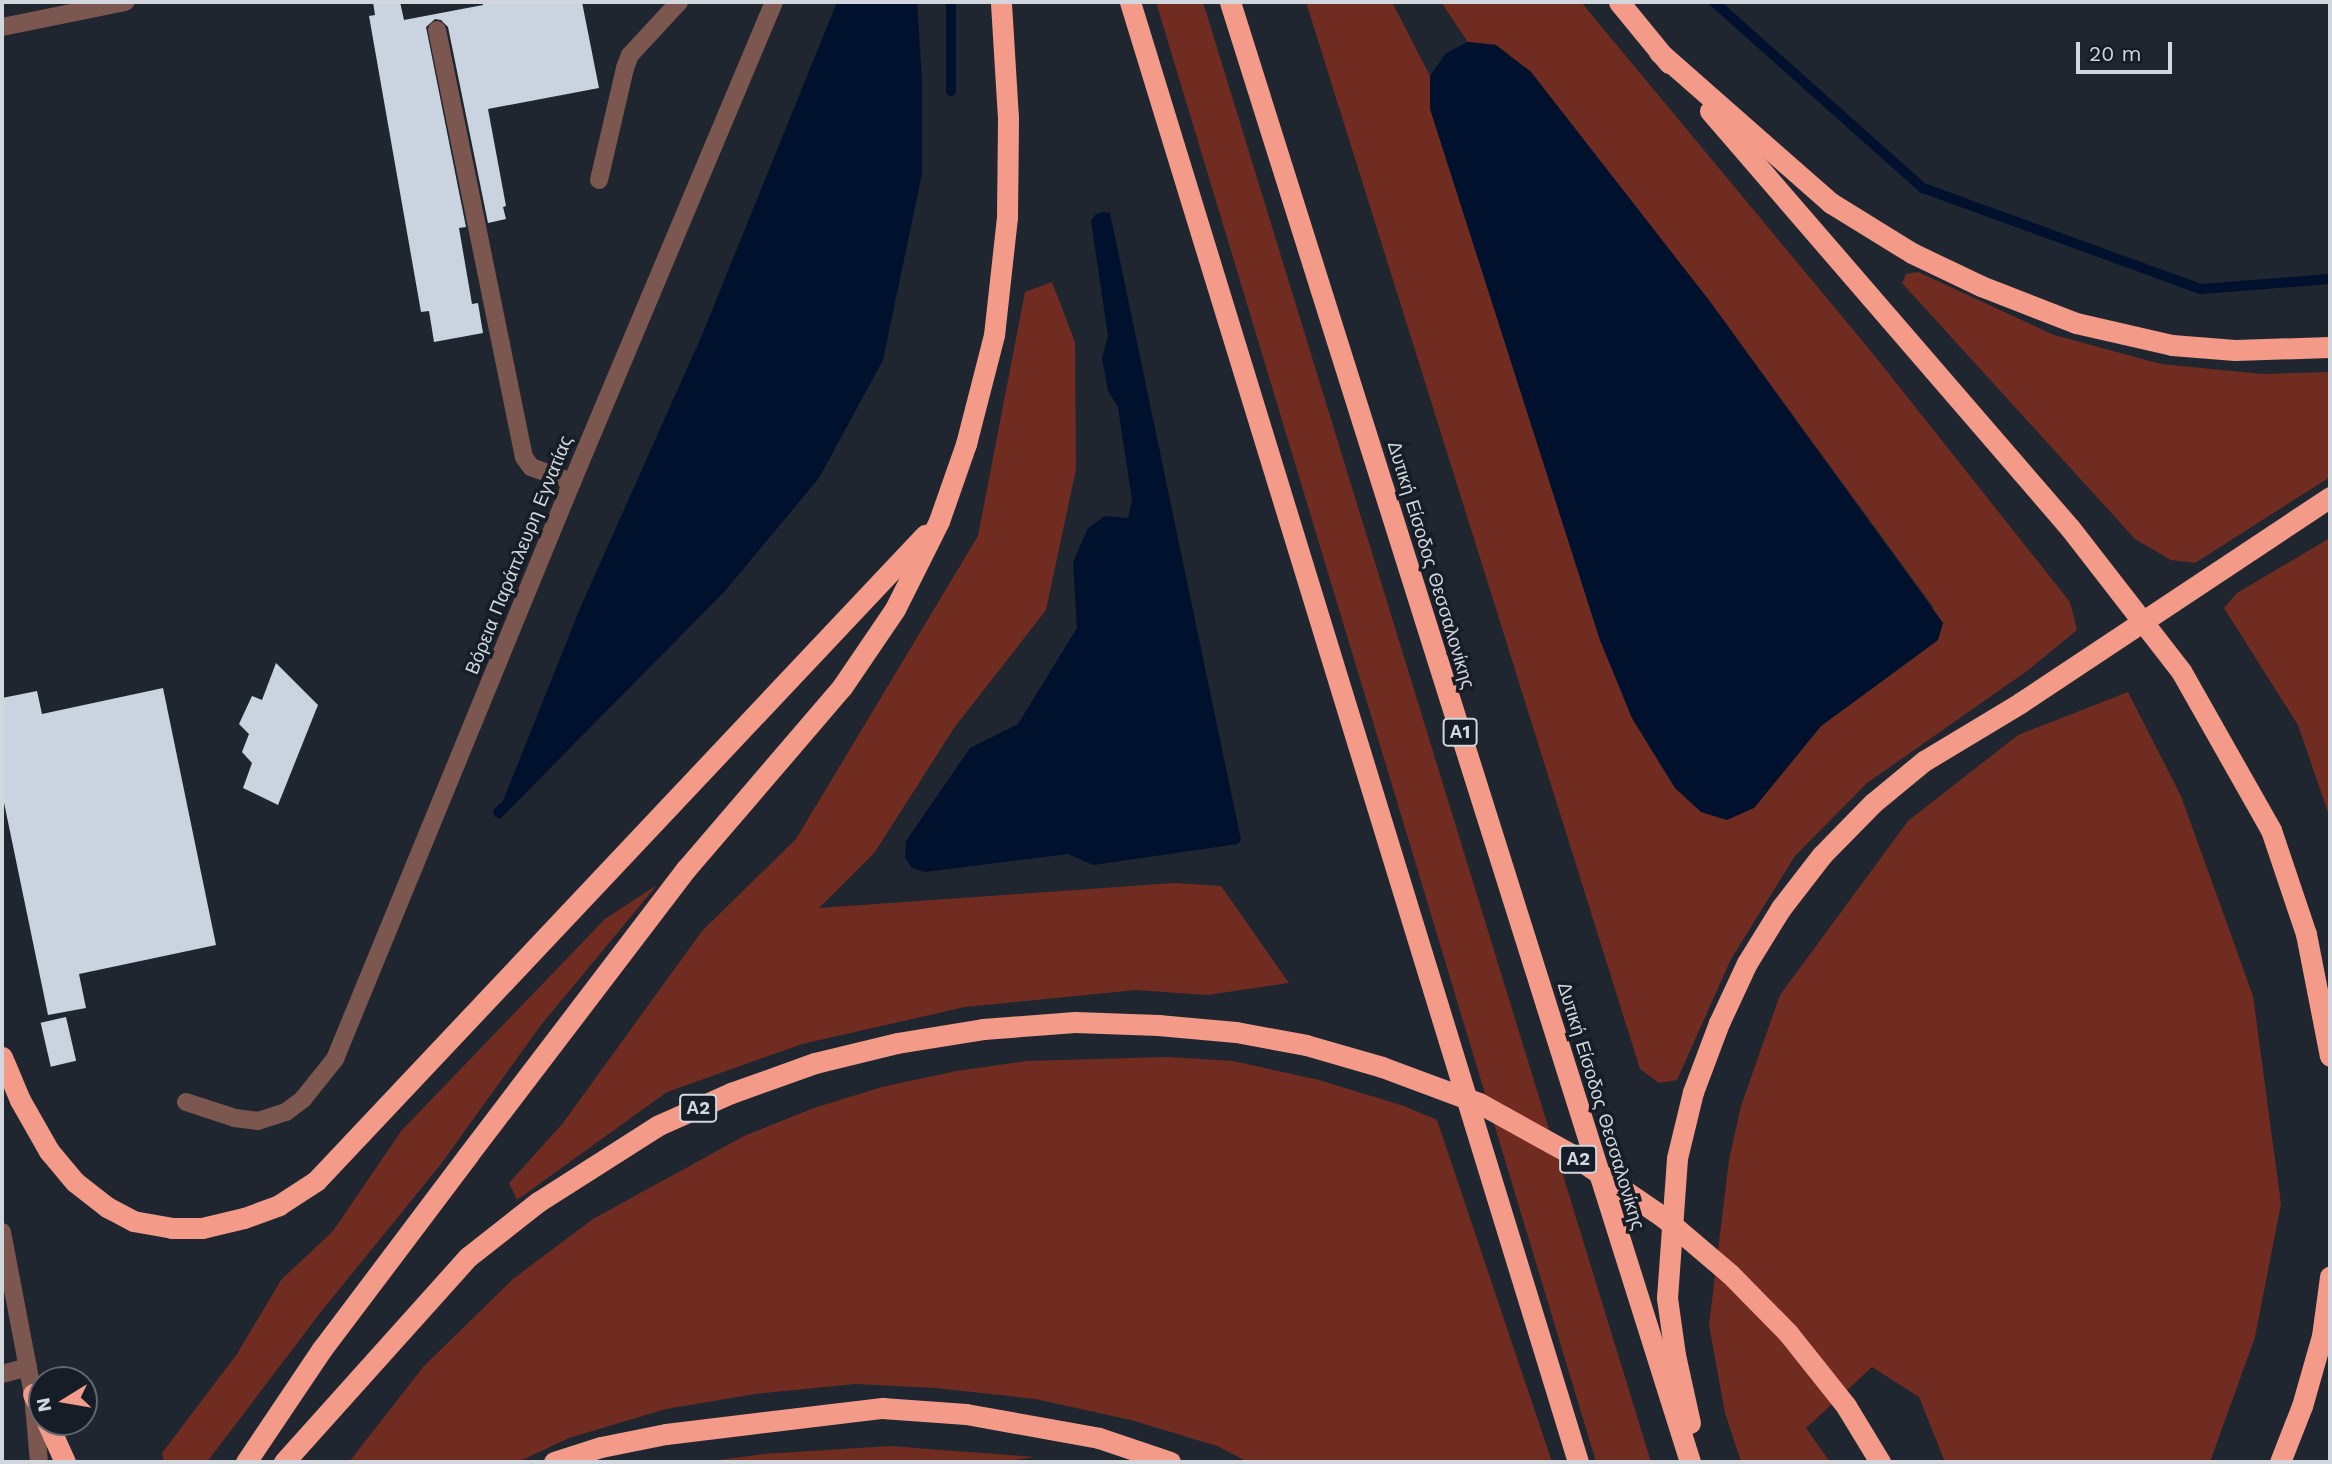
<!DOCTYPE html>
<html>
<head>
<meta charset="utf-8">
<style>
  body { margin:0 }
  #map { position:relative; width:2332px; height:1464px; overflow:hidden; background:#1f2630; font-family:"Work Sans",sans-serif }
  div>[style] { position:absolute }
  .green>* { inset:0; background:#702c20 }
  .water>* { inset:0; background:#00112e }
  .stream>* { height:10px; margin:-5px; padding:0 5px; transform-origin:5px; border-radius:5px; background:#00112e }
  .building>* { inset:0; background:#cad3e0; transform-origin:0 0 }
  .minor>* { height:18px; margin:-9px; padding:0 9px; transform-origin:9px; border-radius:9px; background:#7b5750 }
  .highway>* { height:21px; margin:-10.5px; padding:0 10.5px; transform-origin:10.5px; border-radius:10.5px; background:#f39a88 }
  .highway-bridge>* { height:21px; margin:-10.5px; padding:0 10.5px; transform-origin:10.5px; border-radius:10.5px; background:#f39a88 }
  span { translate:-50% -50%; white-space:nowrap; text-align:center; line-height:1.15; -webkit-text-stroke:7px #161d26; paint-order:stroke }
  .shield-label span { padding:2px 5px; background:#161d26; border:2px solid; border-radius:5px; -webkit-text-stroke-width:0 }
  .shield-label { font-size:18px; color:#d2d7dd; font-weight:700 }
  .street-label { font-size:19px; color:#d2d7dd }
  .frame { position:absolute; inset:0; border:4px solid #d2d7dd; pointer-events:none }
  .north { position:absolute; left:28px; top:1366px; width:70px; height:70px; box-sizing:border-box; background:#161d26; border:2px solid #61676f; border-radius:50%; rotate:259deg; font-size:19px; font-weight:700; line-height:28px; text-align:center; color:#d2d7dd }
  .north::after { content:''; display:block; margin:auto; width:24px; height:32px; background:#f49d8c; clip-path:polygon(50% 0,100% 100%,50% 72%,0 100%) }
  .scale { position:absolute; left:2076px; top:42px; width:96px; height:32px; box-sizing:border-box; border:4px solid #d2d7dd; border-top:0; padding-left:9px; font-size:21px; line-height:24px; white-space:nowrap; color:#d2d7dd; -webkit-text-stroke:5px #161d26; paint-order:stroke }
</style>
</head>
<body>
<div id="map">
  <div class="green">
    <i style="clip-path:polygon(1156px 2px,1203px 2px,1651px 1462px,1596px 1462px)"></i>
    <i style="clip-path:polygon(1306px 2px,1392px 2px,1430px 76px,1431px 110px,1600px 640px,1632px 718px,1675px 788px,1754px 808px,1821px 726px,1938px 640px,1933px 607px,1711px 303px,1531px 72px,1496px 45px,1468px 42px,1441px 2px,1581px 2px,1874px 355px,2070px 602px,2077px 630px,2027px 671px,1867px 783px,1795px 856px,1731px 959px,1677px 1080px,1659px 1083px,1640px 1069px)"></i>
    <i style="clip-path:polygon(1918px 272px,2054px 335px,2161px 364px,2262px 374px,2330px 372px,2330px 477px,2195px 563px,2171px 560px,2135px 539px,1902px 283px,1906px 274px)"></i>
    <i style="clip-path:polygon(1052px 282px,1075px 342px,1076px 469px,1046px 610px,954px 728px,875px 852px,819px 908px,1174px 883px,1221px 886px,1289px 983px,1207px 995px,1136px 990px,965px 1007px,802px 1044px,667px 1092px,517px 1200px,509px 1183px,563px 1123px,702px 931px,796px 839px,978px 536px,1025px 292px)"></i>
    <i style="clip-path:polygon(2330px 538px,2330px 818px,2298px 725px,2224px 608px,2237px 593px)"></i>
    <i style="clip-path:polygon(2128px 692px,2181px 796px,2253px 996px,2281px 1204px,2255px 1337px,2210px 1462px,1945px 1462px,1919px 1397px,1872px 1367px,1806px 1428px,1830px 1462px,1741px 1462px,1725px 1413px,1709px 1325px,1729px 1160px,1741px 1106px,1780px 995px,1908px 821px,2018px 735px)"></i>
    <i style="clip-path:polygon(657px 885px,541px 1025px,441px 1164px,320px 1313px,207px 1462px,164px 1462px,162px 1453px,237px 1354px,281px 1280px,333px 1231px,402px 1130px,605px 919px)"></i>
    <i style="clip-path:polygon(1168px 1057px,1233px 1061px,1319px 1080px,1404px 1106px,1437px 1120px,1552px 1462px,1248px 1462px,1217px 1446px,1131px 1420px,1035px 1399px,936px 1388px,855px 1384px,755px 1394px,666px 1409px,569px 1438px,518px 1462px,349px 1462px,424px 1366px,513px 1279px,593px 1219px,744px 1136px,814px 1108px,882px 1087px,956px 1071px,1026px 1061px)"></i>
    <i style="clip-path:polygon(890px 1446px,1035px 1457px,1001px 1462px,704px 1462px,764px 1454px)"></i>
  </div>
  <div class="water">
    <i style="clip-path:polygon(837px 2px,917px 2px,922px 79px,922px 174px,883px 360px,819px 478px,725px 591px,500px 819px,494px 816px,493px 810px,503px 801px,581px 606px,702px 335px)"></i>
    <i style="clip-path:polygon(1468px 42px,1496px 45px,1531px 72px,1711px 303px,1943px 623px,1938px 640px,1821px 726px,1754px 808px,1727px 820px,1701px 812px,1675px 788px,1632px 718px,1600px 640px,1430px 109px,1430px 76px,1446px 53px)"></i>
    <i style="clip-path:polygon(1103px 212px,1110px 213px,1241px 840px,1238px 844px,1093px 865px,1068px 854px,925px 872px,912px 868px,905px 858px,906px 841px,970px 748px,1018px 724px,1077px 628px,1073px 562px,1088px 528px,1105px 516px,1128px 518px,1132px 500px,1118px 407px,1108px 391px,1102px 358px,1108px 336px,1091px 221px,1096px 214px)"></i>
  </div>
  <div class="stream">
    <i style="left:951px;top:2px;width:89px;rotate:90deg"></i>
    <i style="left:1714px;top:2px;width:280px;rotate:41.7deg"></i>
    <i style="left:1923px;top:188px;width:296px;rotate:20deg"></i>
    <i style="left:2201px;top:289px;width:129px;rotate:-4.4deg"></i>
  </div>
  <div class="building">
    <i style="clip-path:polygon(373px 2px,400px 2px,404px 20px,483px 5px,482px 2px,582px 2px,599px 88px,488px 109px,506px 206px,503px 207px,506px 219px,488px 223px,448px 27px,441px 20px,435px 19px,426px 27px,466px 227px,459px 228px,472px 304px,478px 303px,483px 333px,434px 342px,429px 311px,421px 312px,369px 16px,375px 15px)"></i>
    <i style="clip-path:polygon(276px 663px,318px 705px,278px 805px,243px 788px,252px 763px,242px 752px,249px 734px,239px 724px,252px 696px,262px 700px)"></i>
    <i style="clip-path:polygon(163px 688px,216px 945px,79px 974px,86px 1008px,48px 1015px,2px 793px,2px 698px,37px 691px,42px 714px)"></i>
    <i style="left:66px;top:1017px;width:45px;height:26px;rotate:77deg"></i>
  </div>
  <div class="minor">
    <i style="left:2px;top:27px;width:126px;rotate:-11.5deg"></i>
    <i style="left:437px;top:30px;width:436px;rotate:78.5deg"></i>
    <i style="left:524px;top:457px;width:12px;rotate:55deg"></i>
    <i style="left:531px;top:467px;width:44px;rotate:20.1deg"></i>
    <i style="left:599px;top:180px;width:115px;rotate:-76.9deg"></i>
    <i style="left:625px;top:68px;width:14px;rotate:-69deg"></i>
    <i style="left:630px;top:55px;width:72px;rotate:-47.2deg"></i>
    <i style="left:186px;top:1102px;width:52px;rotate:18.1deg"></i>
    <i style="left:235px;top:1118px;width:23px;rotate:7deg"></i>
    <i style="left:258px;top:1121px;width:29px;rotate:-18deg"></i>
    <i style="left:286px;top:1112px;width:21px;rotate:-37deg"></i>
    <i style="left:303px;top:1099px;width:51px;rotate:-51.3deg"></i>
    <i style="left:335px;top:1059px;width:624px;rotate:-67.67deg"></i>
    <i style="left:572px;top:482px;width:521px;rotate:-67.18deg"></i>
    <i style="left:2px;top:1232px;width:165px;rotate:79.2deg"></i>
    <i style="left:33px;top:1394px;width:68px;rotate:85deg"></i>
    <i style="left:2px;top:1374px;width:27px;rotate:-15deg"></i>
  </div>
  <div class="highway">
    <i style="left:1130px;top:2px;width:1527px;rotate:72.94deg"></i>
    <i style="left:1230px;top:2px;width:1531px;rotate:72.51deg"></i>
    <i style="left:1619px;top:2px;width:79px;rotate:50.7deg"></i>
    <i style="left:1659px;top:52px;width:229px;rotate:41.3deg"></i>
    <i style="left:1831px;top:203px;width:95px;rotate:31.7deg"></i>
    <i style="left:1912px;top:253px;width:76px;rotate:25.6deg"></i>
    <i style="left:1981px;top:286px;width:102px;rotate:21.3deg"></i>
    <i style="left:2076px;top:323px;width:98px;rotate:12.9deg"></i>
    <i style="left:2172px;top:345px;width:63px;rotate:4.5deg"></i>
    <i style="left:2235px;top:350px;width:95px;rotate:-1.8deg"></i>
    <i style="left:1710px;top:111px;width:551px;rotate:49.2deg"></i>
    <i style="left:2181px;top:671px;width:183px;rotate:60.5deg"></i>
    <i style="left:2271px;top:830px;width:110px;rotate:71.4deg"></i>
    <i style="left:2306px;top:934px;width:124px;rotate:78.9deg"></i>
    <i style="left:2px;top:1057px;width:47px;rotate:67.3deg"></i>
    <i style="left:20px;top:1100px;width:59px;rotate:60.4deg"></i>
    <i style="left:49px;top:1151px;width:40px;rotate:50deg"></i>
    <i style="left:75px;top:1182px;width:41px;rotate:38deg"></i>
    <i style="left:107px;top:1207px;width:30px;rotate:28deg"></i>
    <i style="left:133px;top:1221px;width:39px;rotate:10deg"></i>
    <i style="left:171px;top:1228px;width:31px"></i>
    <i style="left:202px;top:1228px;width:43px;rotate:-13.4deg"></i>
    <i style="left:244px;top:1218px;width:37px;rotate:-20deg"></i>
    <i style="left:279px;top:1205px;width:44px;rotate:-33deg"></i>
    <i style="left:316px;top:1181px;width:888px;rotate:-46.69deg"></i>
    <i style="left:33px;top:1394px;width:20px;rotate:63deg"></i>
    <i style="left:1846px;top:1406px;width:66px;rotate:58.7deg"></i>
    <i style="left:47px;top:1422px;width:44px;rotate:65.8deg"></i>
    <i style="left:1690px;top:1423px;width:70px;rotate:-102.4deg"></i>
    <i style="left:1675px;top:1355px;width:58px;rotate:-98deg"></i>
    <i style="left:1667px;top:1298px;width:140px;rotate:-85.9deg"></i>
    <i style="left:1677px;top:1158px;width:68px;rotate:-76.4deg"></i>
    <i style="left:1693px;top:1092px;width:74px;rotate:-69.4deg"></i>
    <i style="left:1719px;top:1023px;width:66px;rotate:-65deg"></i>
    <i style="left:1747px;top:963px;width:65px;rotate:-58.3deg"></i>
    <i style="left:1781px;top:908px;width:67px;rotate:-52.3deg"></i>
    <i style="left:1822px;top:855px;width:73px;rotate:-45.6deg"></i>
    <i style="left:1873px;top:803px;width:66px;rotate:-39.5deg"></i>
    <i style="left:1924px;top:761px;width:112px;rotate:-31.1deg"></i>
    <i style="left:2020px;top:703px;width:372px;rotate:-33.6deg"></i>
    <i style="left:246px;top:1462px;width:136px;rotate:-56.1deg"></i>
    <i style="left:322px;top:1349px;width:243px;rotate:-53deg"></i>
    <i style="left:468px;top:1155px;width:360px;rotate:-52.7deg"></i>
    <i style="left:686px;top:869px;width:240px;rotate:-49.4deg"></i>
    <i style="left:842px;top:687px;width:94px;rotate:-55.8deg"></i>
    <i style="left:895px;top:609px;width:98px;rotate:-63.4deg"></i>
    <i style="left:939px;top:521px;width:82px;rotate:-70.7deg"></i>
    <i style="left:966px;top:444px;width:113px;rotate:-75.6deg"></i>
    <i style="left:994px;top:335px;width:119px;rotate:-83.7deg"></i>
    <i style="left:1007px;top:217px;width:99px;rotate:-89.4deg"></i>
    <i style="left:1008px;top:118px;width:116px;rotate:-93.5deg"></i>
    <i style="left:284px;top:1462px;width:275px;rotate:-48.1deg"></i>
    <i style="left:468px;top:1257px;width:89px;rotate:-38.2deg"></i>
    <i style="left:538px;top:1202px;width:143px;rotate:-32.5deg"></i>
    <i style="left:659px;top:1125px;width:79px;rotate:-24deg"></i>
    <i style="left:731px;top:1093px;width:89px;rotate:-19.7deg"></i>
    <i style="left:815px;top:1063px;width:84px;rotate:-13.7deg"></i>
    <i style="left:897px;top:1043px;width:87px;rotate:-9.2deg"></i>
    <i style="left:983px;top:1029px;width:92px;rotate:-4.4deg"></i>
    <i style="left:1075px;top:1022px;width:83px;rotate:2.1deg"></i>
    <i style="left:1158px;top:1025px;width:78px;rotate:5.1deg"></i>
    <i style="left:554px;top:1462px;width:49px;rotate:-17.7deg"></i>
    <i style="left:601px;top:1447px;width:66px;rotate:-11.3deg"></i>
    <i style="left:666px;top:1434px;width:218px;rotate:-6.9deg"></i>
    <i style="left:882px;top:1408px;width:84px;rotate:4.1deg"></i>
    <i style="left:966px;top:1414px;width:135px;rotate:10.2deg"></i>
    <i style="left:1099px;top:1438px;width:75px;rotate:18.7deg"></i>
    <i style="left:2280px;top:1462px;width:60px;rotate:-68.6deg"></i>
    <i style="left:2302px;top:1406px;width:73px;rotate:-74.1deg"></i>
    <i style="left:2322px;top:1336px;width:60px;rotate:-82.3deg"></i>
  </div>
  <div class="highway-bridge">
    <i style="left:2070px;top:528px;width:181px;rotate:52.2deg"></i>
    <i style="left:1236px;top:1032px;width:71px;rotate:10.5deg"></i>
    <i style="left:1306px;top:1045px;width:79px;rotate:16.1deg"></i>
    <i style="left:1382px;top:1067px;width:103px;rotate:20.4deg"></i>
    <i style="left:1479px;top:1103px;width:105px;rotate:29deg"></i>
    <i style="left:1571px;top:1154px;width:112px;rotate:34.4deg"></i>
    <i style="left:1663px;top:1217px;width:88px;rotate:40.4deg"></i>
    <i style="left:1730px;top:1274px;width:83px;rotate:45.5deg"></i>
    <i style="left:1788px;top:1333px;width:93px;rotate:51.5deg"></i>
  </div>
  <div class="shield-label">
    <span style="left:1460px;top:732px">Α1</span>
    <span style="left:698px;top:1108px">Α2</span>
    <span style="left:1578px;top:1159px">Α2</span>
  </div>
  <div class="street-label">
    <span style="left:519px;top:555px;rotate:-68deg">Βόρεια Παράπλευρη Εγνατίας</span>
    <span style="left:1431px;top:565px;rotate:73deg">Δυτική Είσοδος Θεσσαλονίκης</span>
    <span style="left:1601px;top:1106px;rotate:73deg">Δυτική Είσοδος Θεσσαλονίκης</span>
  </div>
  <div class="frame"></div>
  <div class="north">N</div>
  <div class="scale">20 m</div>
</div>
</body>
</html>
